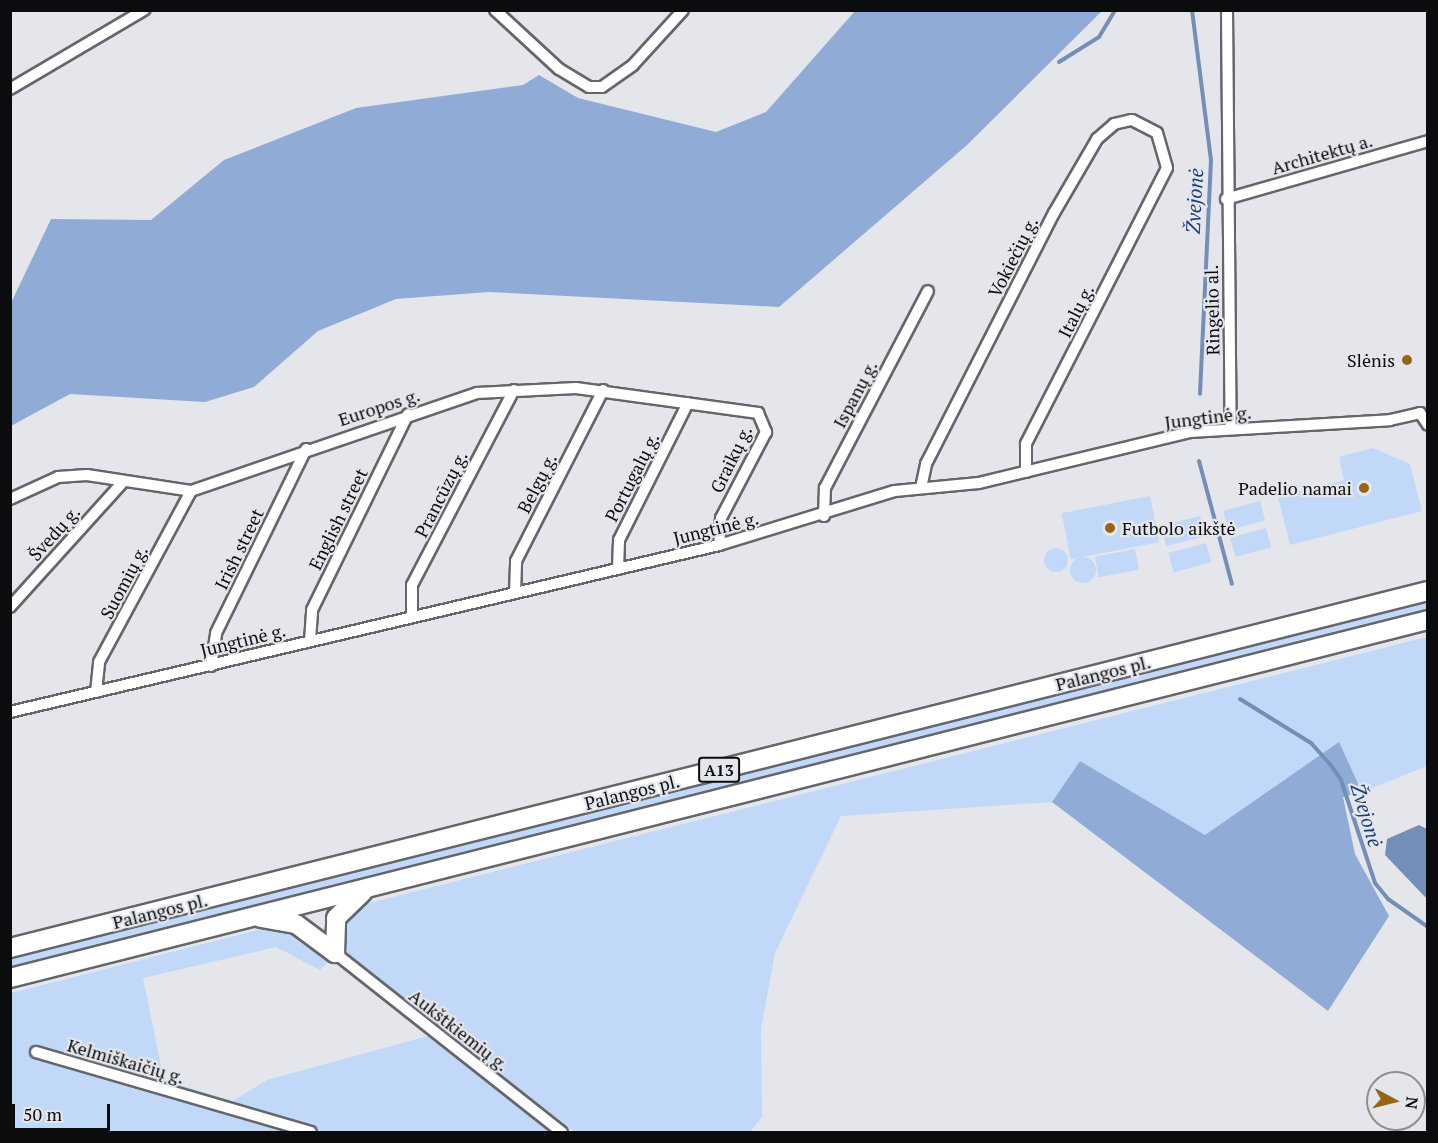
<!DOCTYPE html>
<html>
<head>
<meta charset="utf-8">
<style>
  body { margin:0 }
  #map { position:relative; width:1438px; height:1143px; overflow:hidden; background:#e4e6eb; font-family:"PT Serif",serif }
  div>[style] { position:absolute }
  .green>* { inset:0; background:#c2d8f9; transform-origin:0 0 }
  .round { border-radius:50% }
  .forest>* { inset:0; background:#90acd6 }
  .water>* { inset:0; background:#748fb7 }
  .stream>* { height:4px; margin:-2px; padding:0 2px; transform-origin:2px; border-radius:2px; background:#748fb7 }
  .roads { filter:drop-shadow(2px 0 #64666a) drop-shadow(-2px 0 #64666a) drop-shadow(0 2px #64666a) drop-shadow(0 -2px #64666a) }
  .street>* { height:10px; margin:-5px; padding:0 5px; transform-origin:5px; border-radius:5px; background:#fff }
  .highway>* { height:18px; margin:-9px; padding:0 9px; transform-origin:9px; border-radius:9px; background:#fff }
  .dots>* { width:16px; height:16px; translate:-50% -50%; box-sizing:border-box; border:3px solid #e4e6eb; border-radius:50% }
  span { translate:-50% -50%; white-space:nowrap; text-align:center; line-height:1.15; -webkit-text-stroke:4.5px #e4e6eb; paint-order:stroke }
  .shield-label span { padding:2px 4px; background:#e4e6eb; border:2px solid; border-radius:4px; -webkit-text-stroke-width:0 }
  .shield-label { font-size:16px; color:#0b0c0d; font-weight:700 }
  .street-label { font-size:18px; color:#0b0c0d }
  .poi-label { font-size:18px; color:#0b0c0d }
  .right { translate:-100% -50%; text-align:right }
  .left { translate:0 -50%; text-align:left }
  .water-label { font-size:20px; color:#1d4074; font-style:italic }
  .frame { position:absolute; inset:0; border:12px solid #0b0c0d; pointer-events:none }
  .north { position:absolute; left:1366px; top:1071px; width:60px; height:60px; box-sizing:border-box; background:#e4e6eb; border:2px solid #8d8f92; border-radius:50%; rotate:97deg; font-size:16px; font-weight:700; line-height:24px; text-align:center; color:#0b0c0d }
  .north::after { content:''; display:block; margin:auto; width:21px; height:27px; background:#966416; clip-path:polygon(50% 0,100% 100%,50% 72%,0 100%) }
  .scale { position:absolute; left:12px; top:1104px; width:98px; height:27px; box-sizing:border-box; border:3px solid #0b0c0d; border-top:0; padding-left:8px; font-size:18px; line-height:21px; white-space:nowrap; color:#0b0c0d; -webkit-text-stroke:4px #e4e6eb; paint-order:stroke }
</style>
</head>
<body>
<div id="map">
  <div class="green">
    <i style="clip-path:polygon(1373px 448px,1410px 464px,1422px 511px,1290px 545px,1278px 497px,1344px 480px,1339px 457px)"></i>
    <i style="left:1150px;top:496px;width:47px;height:90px;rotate:79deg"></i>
    <i style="left:1260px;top:501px;width:20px;height:38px;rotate:75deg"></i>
    <i style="left:1200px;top:516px;width:21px;height:40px;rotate:76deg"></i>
    <i style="left:1266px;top:528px;width:20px;height:37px;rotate:75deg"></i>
    <i style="left:1206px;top:543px;width:20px;height:39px;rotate:75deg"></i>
    <i class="round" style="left:1044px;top:548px;width:24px;height:24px"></i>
    <i style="left:1135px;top:549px;width:21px;height:41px;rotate:79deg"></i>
    <i class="round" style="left:1070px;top:557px;width:26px;height:26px"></i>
    <i style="clip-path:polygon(1427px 600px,1427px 612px,11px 968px,11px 958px)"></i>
    <i style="clip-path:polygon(1427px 637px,1427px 766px,1362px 792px,1339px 743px,1205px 835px,1080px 761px,1052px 802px,841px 816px,775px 953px,761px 1029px,762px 1117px,750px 1132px,575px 1132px,344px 951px,339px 931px,365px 904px)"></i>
    <i style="clip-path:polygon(270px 927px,285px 927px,319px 947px,330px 960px,320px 970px,276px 947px,143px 978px,164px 1080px,233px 1101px,267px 1080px,428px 1036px,552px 1132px,11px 1132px,11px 993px)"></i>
  </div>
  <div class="forest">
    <i style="clip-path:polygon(855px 11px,1102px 11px,967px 145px,779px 307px,489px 292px,396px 299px,318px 331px,254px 387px,205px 402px,70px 394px,11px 426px,11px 303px,51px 219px,151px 220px,224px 160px,356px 108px,523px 85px,539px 75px,578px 98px,716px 132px,766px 112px)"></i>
    <i style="clip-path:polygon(1339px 742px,1362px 792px,1343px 797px,1355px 854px,1389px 916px,1328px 1011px,1052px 802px,1080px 761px,1205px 835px)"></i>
  </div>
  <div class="water">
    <i style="clip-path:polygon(1419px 825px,1427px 829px,1427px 899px,1385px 855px,1387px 839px)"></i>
  </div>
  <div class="stream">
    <i style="left:1192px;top:10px;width:151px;rotate:82.8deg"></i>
    <i style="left:1211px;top:160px;width:234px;rotate:92.7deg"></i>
    <i style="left:1059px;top:62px;width:47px;rotate:-32deg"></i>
    <i style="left:1099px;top:37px;width:31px;rotate:-59deg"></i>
    <i style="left:1199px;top:461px;width:127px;rotate:75deg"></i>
    <i style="left:1240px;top:699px;width:84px;rotate:31.8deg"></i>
    <i style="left:1311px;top:743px;width:28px;rotate:48deg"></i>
    <i style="left:1330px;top:764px;width:19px;rotate:55deg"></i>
    <i style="left:1341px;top:780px;width:108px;rotate:71.7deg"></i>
    <i style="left:1375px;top:883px;width:21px;rotate:51deg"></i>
    <i style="left:1388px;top:899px;width:49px;rotate:35deg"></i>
  </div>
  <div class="roads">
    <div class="street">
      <i style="left:495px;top:10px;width:87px;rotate:42.7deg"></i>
      <i style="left:559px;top:69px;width:35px;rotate:31deg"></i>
      <i style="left:589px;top:87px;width:13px"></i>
      <i style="left:602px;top:87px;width:38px;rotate:-35deg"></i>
      <i style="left:633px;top:65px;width:74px;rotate:-47.7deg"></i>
      <i style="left:1227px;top:10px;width:419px;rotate:89.5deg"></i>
      <i style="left:10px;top:89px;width:156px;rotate:-30.5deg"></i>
      <i style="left:1226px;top:199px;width:210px;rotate:-16deg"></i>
      <i style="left:921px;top:488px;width:25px;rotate:-78deg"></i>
      <i style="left:926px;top:464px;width:282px;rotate:-63deg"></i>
      <i style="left:1054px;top:213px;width:86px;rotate:-59.8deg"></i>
      <i style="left:1097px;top:139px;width:23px;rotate:-41deg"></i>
      <i style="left:1114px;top:124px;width:18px;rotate:-13deg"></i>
      <i style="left:1132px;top:120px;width:28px;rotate:27deg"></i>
      <i style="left:1157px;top:133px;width:36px;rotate:74deg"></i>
      <i style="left:1167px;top:168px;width:310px;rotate:117.1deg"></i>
      <i style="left:1026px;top:444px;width:28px;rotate:90deg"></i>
      <i style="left:10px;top:499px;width:53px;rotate:-24.6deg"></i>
      <i style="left:58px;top:477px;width:29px;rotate:-4deg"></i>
      <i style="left:87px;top:475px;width:105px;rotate:8.7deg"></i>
      <i style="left:191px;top:491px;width:302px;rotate:-18.9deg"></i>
      <i style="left:477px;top:393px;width:99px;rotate:-2.9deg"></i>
      <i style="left:576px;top:388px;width:184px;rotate:7.8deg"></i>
      <i style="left:758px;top:413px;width:21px;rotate:67deg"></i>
      <i style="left:766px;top:432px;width:97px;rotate:117.6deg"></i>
      <i style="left:721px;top:518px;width:27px;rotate:94deg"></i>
      <i style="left:824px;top:516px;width:28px;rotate:-88deg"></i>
      <i style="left:825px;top:488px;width:222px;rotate:-62.4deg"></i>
      <i style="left:618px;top:569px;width:29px;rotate:-88deg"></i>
      <i style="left:619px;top:540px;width:153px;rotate:-63.3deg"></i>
      <i style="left:515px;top:593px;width:32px;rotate:-88deg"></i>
      <i style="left:516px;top:561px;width:192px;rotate:-63deg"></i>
      <i style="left:10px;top:607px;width:169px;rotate:-47.9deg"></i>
      <i style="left:412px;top:617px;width:32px;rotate:-90deg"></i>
      <i style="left:412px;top:585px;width:220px;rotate:-62.4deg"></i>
      <i style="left:310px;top:641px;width:31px;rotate:-86deg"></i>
      <i style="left:312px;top:610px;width:218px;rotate:-63.9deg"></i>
      <i style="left:211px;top:666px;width:33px;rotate:-81deg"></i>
      <i style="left:216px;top:633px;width:205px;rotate:-63.9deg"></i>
      <i style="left:96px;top:692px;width:30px;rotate:-84deg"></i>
      <i style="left:99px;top:662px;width:194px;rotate:-61.7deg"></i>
      <i style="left:10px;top:712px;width:728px;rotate:-13.25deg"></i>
      <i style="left:719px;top:545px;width:184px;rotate:-17.1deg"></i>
      <i style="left:895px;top:491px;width:84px;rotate:-5.4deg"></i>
      <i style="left:979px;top:483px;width:217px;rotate:-13.6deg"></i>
      <i style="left:1190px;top:432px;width:200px;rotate:-3.4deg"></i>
      <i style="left:1390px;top:420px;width:31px;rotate:-13deg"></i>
      <i style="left:1420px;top:413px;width:14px;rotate:56deg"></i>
      <i style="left:335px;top:953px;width:289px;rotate:38.3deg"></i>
      <i style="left:36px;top:1052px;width:286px;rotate:16.2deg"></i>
    </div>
    <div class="highway">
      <i style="left:261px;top:918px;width:36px;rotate:10deg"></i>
      <i style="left:296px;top:924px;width:49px;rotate:36.6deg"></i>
      <i style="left:10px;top:948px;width:1462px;rotate:-14.13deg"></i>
      <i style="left:335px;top:953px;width:35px;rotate:-88deg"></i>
      <i style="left:336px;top:918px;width:37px;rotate:-44deg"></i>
      <i style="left:10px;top:978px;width:1462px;rotate:-14.17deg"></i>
    </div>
  </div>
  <div class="dots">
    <i style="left:1407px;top:360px;background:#966416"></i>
    <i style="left:1364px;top:488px;background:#966416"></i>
    <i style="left:1110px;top:528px;background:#966416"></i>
  </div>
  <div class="shield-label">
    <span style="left:719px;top:770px">A13</span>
  </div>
  <div class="street-label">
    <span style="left:1322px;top:154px;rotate:-16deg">Architektų a.</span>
    <span style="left:1013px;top:257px;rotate:-63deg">Vokiečių g.</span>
    <span style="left:1212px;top:310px;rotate:-91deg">Ringelio al.</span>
    <span style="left:1076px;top:311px;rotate:-63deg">Italų g.</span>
    <span style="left:855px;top:394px;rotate:-62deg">Ispanų g.</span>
    <span style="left:379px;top:407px;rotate:-18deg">Europos g.</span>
    <span style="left:1208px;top:417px;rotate:-7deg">Jungtinė g.</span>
    <span style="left:731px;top:459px;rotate:-64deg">Graikų g.</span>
    <span style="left:632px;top:477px;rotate:-63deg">Portugalų g.</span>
    <span style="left:537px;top:483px;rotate:-63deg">Belgų g.</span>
    <span style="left:441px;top:494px;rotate:-63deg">Prancūzų g.</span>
    <span style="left:338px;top:519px;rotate:-64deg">English street</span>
    <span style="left:716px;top:528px;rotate:-14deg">Jungtinė g.</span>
    <span style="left:54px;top:533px;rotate:-48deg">Švedų g.</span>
    <span style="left:239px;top:549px;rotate:-64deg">Irish street</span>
    <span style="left:124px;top:582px;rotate:-62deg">Suomių g.</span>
    <span style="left:243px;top:640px;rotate:-14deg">Jungtinė g.</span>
    <span style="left:1103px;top:673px;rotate:-14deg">Palangos pl.</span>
    <span style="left:632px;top:792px;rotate:-14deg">Palangos pl.</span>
    <span style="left:160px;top:911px;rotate:-14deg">Palangos pl.</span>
    <span style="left:459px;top:1030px;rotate:38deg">Aukštkiemių g.</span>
    <span style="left:126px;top:1061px;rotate:16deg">Kelmiškaičių g.</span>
  </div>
  <div class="poi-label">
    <span class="right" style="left:1395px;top:360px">Slėnis</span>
    <span class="right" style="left:1352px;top:488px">Padelio namai</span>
    <span class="left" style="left:1122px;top:528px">Futbolo aikštė</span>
  </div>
  <div class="water-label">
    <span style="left:1194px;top:201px;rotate:-87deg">Žvejonė</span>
    <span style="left:1367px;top:815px;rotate:73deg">Žvejonė</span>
  </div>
  <div class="frame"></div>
  <div class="north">N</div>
  <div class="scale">50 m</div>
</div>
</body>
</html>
